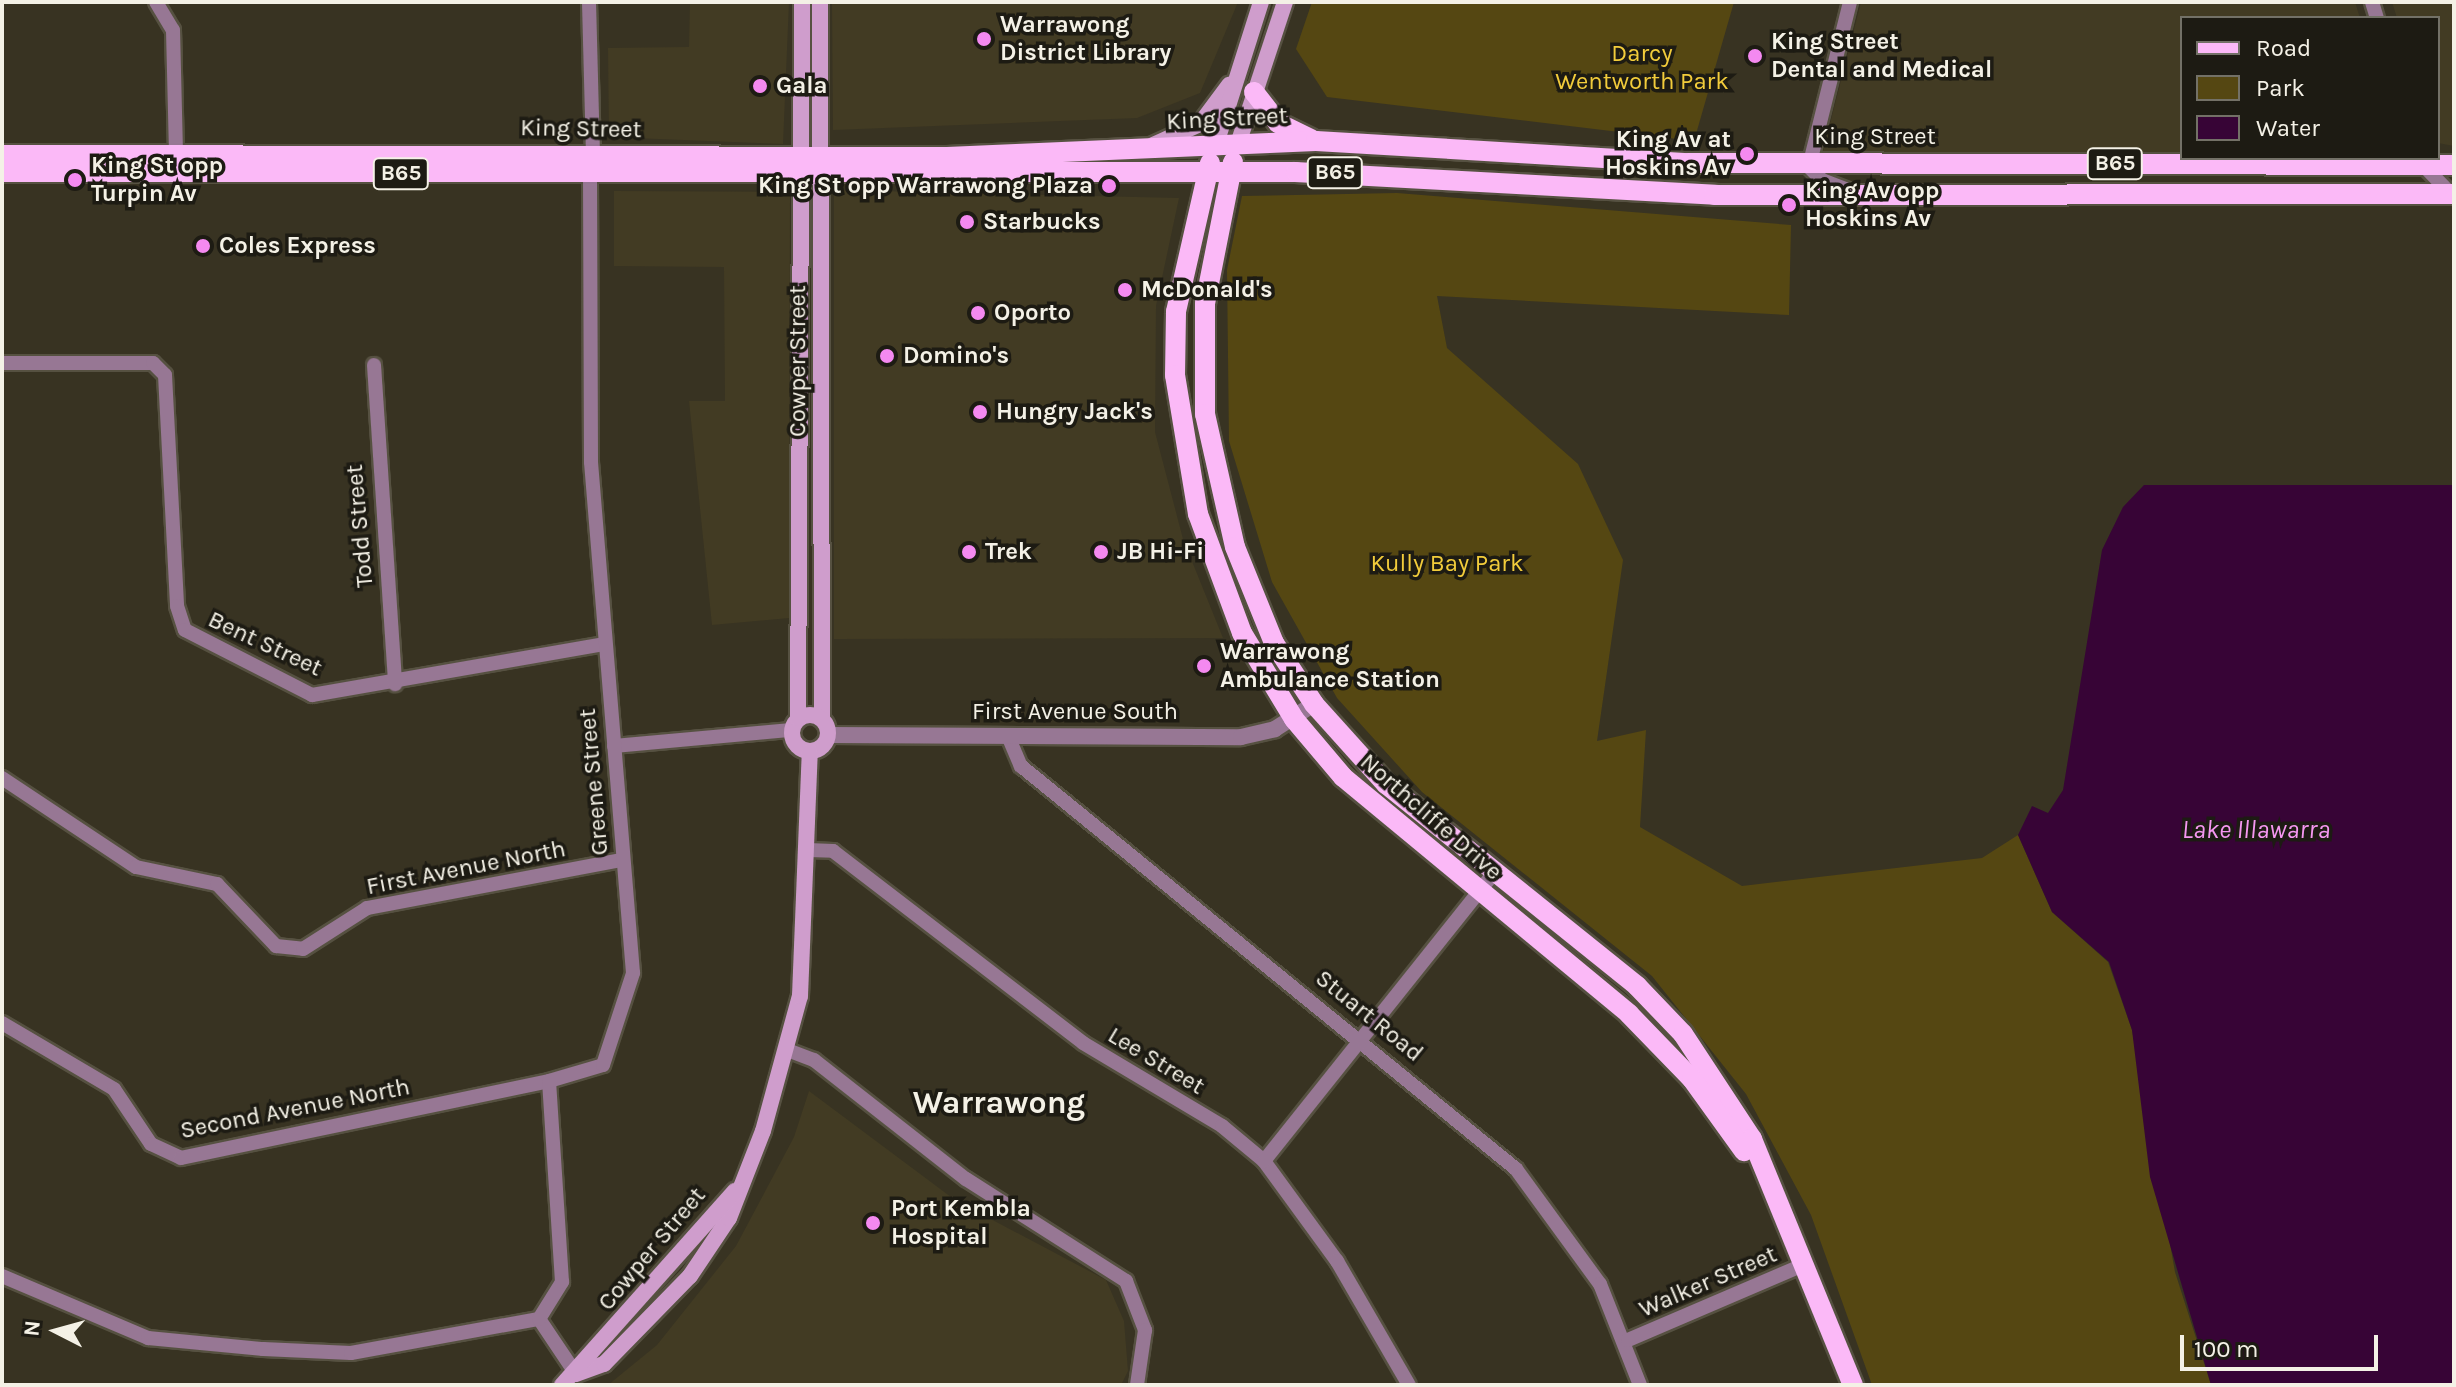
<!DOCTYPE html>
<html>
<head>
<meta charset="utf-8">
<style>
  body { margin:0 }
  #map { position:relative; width:2456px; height:1387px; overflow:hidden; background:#383322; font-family:Karla,sans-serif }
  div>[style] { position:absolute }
  .built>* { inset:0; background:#423b23 }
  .green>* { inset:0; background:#554712 }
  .water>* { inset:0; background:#370436 }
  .roads { filter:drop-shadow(2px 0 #565141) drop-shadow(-2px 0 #565141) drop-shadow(0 2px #565141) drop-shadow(0 -2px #565141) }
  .minor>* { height:14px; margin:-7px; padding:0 7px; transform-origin:7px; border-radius:7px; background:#977794 }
  .tertiary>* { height:16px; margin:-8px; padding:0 8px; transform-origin:8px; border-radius:8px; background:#977794 }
  .secondary>* { height:16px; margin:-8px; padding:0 8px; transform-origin:8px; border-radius:8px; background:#cf9dcc }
  .secondary>.ring { margin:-8px; padding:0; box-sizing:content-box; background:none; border:16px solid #cf9dcc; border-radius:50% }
  .primary>* { height:20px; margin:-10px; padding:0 10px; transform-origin:10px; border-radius:10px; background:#fbb9f7 }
  .dots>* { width:22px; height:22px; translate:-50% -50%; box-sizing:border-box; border:4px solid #1d1b13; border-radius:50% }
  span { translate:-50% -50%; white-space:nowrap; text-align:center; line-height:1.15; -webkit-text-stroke:7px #1d1b13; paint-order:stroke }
  .shield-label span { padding:2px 6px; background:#1d1b13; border:2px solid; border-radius:6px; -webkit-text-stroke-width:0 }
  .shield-label { font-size:22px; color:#f4f1e6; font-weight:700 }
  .poi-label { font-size:24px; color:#f4f1e6; font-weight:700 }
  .left { translate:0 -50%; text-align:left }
  .right { translate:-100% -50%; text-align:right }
  .park-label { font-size:24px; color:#f2cc3b }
  .street-label { font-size:24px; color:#f4f1e6 }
  .water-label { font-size:26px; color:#f597f0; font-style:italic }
  .district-label { font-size:32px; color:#f4f1e6; font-weight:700 }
  .frame { position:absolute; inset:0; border:4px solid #f4f1e6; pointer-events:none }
  .legend { position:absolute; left:2180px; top:16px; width:260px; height:144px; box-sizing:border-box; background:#1d1b13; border:2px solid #737167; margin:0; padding:10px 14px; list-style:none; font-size:24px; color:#f4f1e6 }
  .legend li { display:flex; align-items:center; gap:16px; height:40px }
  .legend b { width:40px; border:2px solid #737167 }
  .north { position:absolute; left:16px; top:1291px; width:80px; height:80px; -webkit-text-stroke:6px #1d1b13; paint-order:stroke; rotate:276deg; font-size:22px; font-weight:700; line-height:32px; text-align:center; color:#f4f1e6 }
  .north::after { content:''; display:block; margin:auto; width:28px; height:36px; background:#f4f1e6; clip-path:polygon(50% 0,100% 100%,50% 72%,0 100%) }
  .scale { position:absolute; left:2180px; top:1335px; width:198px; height:36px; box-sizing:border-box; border:4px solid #f4f1e6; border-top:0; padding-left:10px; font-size:24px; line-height:28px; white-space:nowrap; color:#f4f1e6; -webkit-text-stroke:6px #1d1b13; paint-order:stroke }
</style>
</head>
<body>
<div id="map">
  <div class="built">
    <i style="clip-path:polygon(690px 2px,789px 2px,783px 144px,609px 137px,608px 48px,689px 47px)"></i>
    <i style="clip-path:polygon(832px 2px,1238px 2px,1200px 93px,1137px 118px,833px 130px)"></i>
    <i style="clip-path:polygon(1861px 2px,2355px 2px,2360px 18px,2182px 18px,2182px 155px,1822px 155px)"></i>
    <i style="clip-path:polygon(2392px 2px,2454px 2px,2454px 146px,2438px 143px,2438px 18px,2397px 18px)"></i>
    <i style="clip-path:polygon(834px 190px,1179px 198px,1156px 306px,1155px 432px,1183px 539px,1223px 638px,834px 639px)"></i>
    <i style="clip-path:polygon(614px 191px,790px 192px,789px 618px,712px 625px,689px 401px,725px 401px,724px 267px,614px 266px)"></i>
    <i style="clip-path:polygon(809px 1091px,955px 1200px,1106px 1280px,1124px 1321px,1128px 1371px,1121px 1385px,608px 1385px,657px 1345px,736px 1246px,794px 1137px)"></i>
  </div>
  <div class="green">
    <i style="clip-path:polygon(1312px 2px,1734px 2px,1694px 141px,1327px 97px,1296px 49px)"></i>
    <i style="clip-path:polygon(1397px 193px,1791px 225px,1789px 315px,1437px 296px,1447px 348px,1578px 464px,1623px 560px,1597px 741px,1646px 730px,1640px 827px,1742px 886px,1982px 858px,2018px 835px,2052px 912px,2108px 962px,2132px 1030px,2175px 1272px,2211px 1385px,1872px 1385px,1811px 1215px,1746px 1094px,1652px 976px,1422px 792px,1337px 698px,1272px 582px,1229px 441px,1227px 270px,1242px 196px)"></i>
  </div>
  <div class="water">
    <i style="clip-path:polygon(2144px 485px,2454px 485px,2454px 1385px,2211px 1385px,2150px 1177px,2132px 1030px,2109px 962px,2052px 912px,2018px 835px,2032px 806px,2048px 813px,2063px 790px,2102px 550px,2123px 507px)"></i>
  </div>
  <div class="roads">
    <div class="minor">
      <i style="left:156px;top:2px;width:33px;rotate:59deg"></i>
      <i style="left:173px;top:30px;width:123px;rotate:88.6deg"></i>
      <i style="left:176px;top:153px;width:9px;rotate:49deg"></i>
      <i style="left:589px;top:2px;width:153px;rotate:88.5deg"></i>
      <i style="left:1850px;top:2px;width:170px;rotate:104deg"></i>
      <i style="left:1809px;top:167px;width:18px;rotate:45deg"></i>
      <i style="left:1822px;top:180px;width:42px;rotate:21deg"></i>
      <i style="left:2372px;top:2px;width:17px;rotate:73deg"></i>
      <i style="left:2420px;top:162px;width:45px;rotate:45.9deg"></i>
      <i style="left:2px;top:363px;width:151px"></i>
      <i style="left:153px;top:363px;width:17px;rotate:45deg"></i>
      <i style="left:165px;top:375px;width:231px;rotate:87deg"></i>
      <i style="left:177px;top:606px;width:25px;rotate:72deg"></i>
      <i style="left:185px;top:630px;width:143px;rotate:27.1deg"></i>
      <i style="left:312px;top:695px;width:296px;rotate:-9.9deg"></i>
      <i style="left:374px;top:365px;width:320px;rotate:86.2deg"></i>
      <i style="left:1008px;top:736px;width:33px;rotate:67deg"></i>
      <i style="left:1021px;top:766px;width:638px;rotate:39.15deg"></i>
      <i style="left:1516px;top:1169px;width:142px;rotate:53.9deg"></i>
      <i style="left:1600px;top:1284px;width:109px;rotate:68.4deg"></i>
      <i style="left:614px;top:746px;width:178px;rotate:-5.2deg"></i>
      <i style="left:2px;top:778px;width:161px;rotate:33.6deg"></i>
      <i style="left:136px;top:867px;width:83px;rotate:11.9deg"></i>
      <i style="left:217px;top:884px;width:86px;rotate:46.4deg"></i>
      <i style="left:276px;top:946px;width:27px;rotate:6deg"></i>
      <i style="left:303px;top:949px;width:76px;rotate:-32.6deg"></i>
      <i style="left:367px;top:908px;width:259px;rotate:-10.7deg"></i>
      <i style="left:808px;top:850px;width:25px;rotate:2deg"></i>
      <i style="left:833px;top:851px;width:315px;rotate:37.5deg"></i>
      <i style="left:1083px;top:1043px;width:162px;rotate:30.8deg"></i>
      <i style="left:1222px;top:1126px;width:55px;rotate:39.8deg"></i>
      <i style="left:1264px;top:1161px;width:124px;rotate:53.9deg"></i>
      <i style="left:1337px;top:1261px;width:143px;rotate:59.9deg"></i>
      <i style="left:2px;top:1023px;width:130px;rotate:30.5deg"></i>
      <i style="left:114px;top:1089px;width:66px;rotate:56.1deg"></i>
      <i style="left:151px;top:1144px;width:33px;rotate:25deg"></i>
      <i style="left:181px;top:1158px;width:376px;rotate:-11.8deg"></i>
      <i style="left:790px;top:1051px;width:26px;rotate:21deg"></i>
      <i style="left:814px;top:1060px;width:193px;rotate:38.1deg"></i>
      <i style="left:966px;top:1179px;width:190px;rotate:32.5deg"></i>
      <i style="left:1126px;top:1281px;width:53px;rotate:68.8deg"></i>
      <i style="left:1145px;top:1330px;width:56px;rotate:98.3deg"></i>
      <i style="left:1264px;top:1161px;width:367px;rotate:-51.4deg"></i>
      <i style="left:2px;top:1276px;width:159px;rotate:23deg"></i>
      <i style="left:148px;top:1338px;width:116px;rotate:5.5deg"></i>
      <i style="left:263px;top:1349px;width:88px;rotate:2.6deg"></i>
      <i style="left:351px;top:1353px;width:191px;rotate:-10.3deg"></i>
      <i style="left:1628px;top:1340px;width:193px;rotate:-23.2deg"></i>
      <i style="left:576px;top:1374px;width:66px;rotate:-123.9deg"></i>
      <i style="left:539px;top:1319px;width:44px;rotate:-58.1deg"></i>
      <i style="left:562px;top:1282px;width:201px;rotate:-93.7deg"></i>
      <i style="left:549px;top:1081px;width:56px;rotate:-16.5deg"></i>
      <i style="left:603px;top:1065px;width:97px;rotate:-71.9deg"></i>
      <i style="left:633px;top:973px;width:513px;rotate:-94.7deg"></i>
      <i style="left:591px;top:462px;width:282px;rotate:-90.2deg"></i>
      <i style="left:590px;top:180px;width:13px;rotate:-119deg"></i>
    </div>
    <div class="tertiary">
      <i style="left:828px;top:735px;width:413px;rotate:0.3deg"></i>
      <i style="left:1241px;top:737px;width:35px;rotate:-13deg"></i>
      <i style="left:1275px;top:729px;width:46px;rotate:-32.7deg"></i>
    </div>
    <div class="secondary">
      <i style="left:820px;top:2px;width:717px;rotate:89.84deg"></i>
      <i style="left:1238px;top:144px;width:150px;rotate:-71.7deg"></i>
      <i style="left:1153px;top:145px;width:51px;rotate:-24.1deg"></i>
      <i style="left:1200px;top:124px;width:49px;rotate:-53.4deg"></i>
      <i style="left:1215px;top:147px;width:152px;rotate:-72.4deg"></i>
      <i class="ring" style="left:792px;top:715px;width:20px;height:20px"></i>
      <i style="left:798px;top:718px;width:716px;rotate:-89.68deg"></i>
      <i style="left:576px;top:1374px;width:30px;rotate:-20deg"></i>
      <i style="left:604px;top:1364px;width:123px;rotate:-45.7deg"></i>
      <i style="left:690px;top:1276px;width:70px;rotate:-56.1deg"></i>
      <i style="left:729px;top:1218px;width:93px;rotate:-68.7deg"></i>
      <i style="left:763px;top:1131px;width:140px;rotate:-74.7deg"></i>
      <i style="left:800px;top:996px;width:245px;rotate:-87.7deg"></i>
      <i style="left:562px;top:1385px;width:260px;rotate:-48.3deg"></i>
    </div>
    <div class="primary">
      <i style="left:1254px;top:92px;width:39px;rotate:52deg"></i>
      <i style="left:1278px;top:123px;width:37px;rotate:26deg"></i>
      <i style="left:2px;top:155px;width:945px;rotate:0.12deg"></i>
      <i style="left:947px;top:157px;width:369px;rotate:-2.5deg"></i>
      <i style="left:1316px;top:141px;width:373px;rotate:3.4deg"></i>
      <i style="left:1688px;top:163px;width:766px;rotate:0.15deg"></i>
      <i style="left:1233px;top:162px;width:144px;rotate:101.2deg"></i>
      <i style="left:1205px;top:303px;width:111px;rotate:90deg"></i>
      <i style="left:1205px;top:414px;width:136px;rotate:77.3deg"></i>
      <i style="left:1235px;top:547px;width:104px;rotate:67.9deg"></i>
      <i style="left:1274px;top:643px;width:73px;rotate:56.7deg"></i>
      <i style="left:1314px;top:704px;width:108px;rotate:48deg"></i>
      <i style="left:1386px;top:784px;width:322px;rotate:38.8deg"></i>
      <i style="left:1637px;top:986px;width:66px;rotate:46.2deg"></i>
      <i style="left:1683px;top:1034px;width:126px;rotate:56.7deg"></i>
      <i style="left:1752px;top:1139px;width:266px;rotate:67.7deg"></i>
      <i style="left:1210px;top:163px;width:153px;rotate:102.9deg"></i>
      <i style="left:1176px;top:312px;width:63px;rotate:90.9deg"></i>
      <i style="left:1175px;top:375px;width:141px;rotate:80.6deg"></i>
      <i style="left:1198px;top:514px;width:127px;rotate:69.7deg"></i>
      <i style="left:1242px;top:633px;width:100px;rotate:58.8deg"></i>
      <i style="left:1294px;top:719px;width:76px;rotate:49.8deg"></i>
      <i style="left:1343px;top:777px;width:371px;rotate:39.6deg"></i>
      <i style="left:1629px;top:1014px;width:91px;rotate:45.9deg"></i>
      <i style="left:1692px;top:1079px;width:89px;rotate:54.2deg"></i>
      <i style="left:2px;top:172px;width:1294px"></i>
      <i style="left:1296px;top:172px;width:419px;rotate:3.1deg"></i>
      <i style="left:1714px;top:195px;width:740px;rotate:-0.08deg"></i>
    </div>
  </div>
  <div class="dots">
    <i style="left:984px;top:39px;background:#f489f0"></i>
    <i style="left:1755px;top:56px;background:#f489f0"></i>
    <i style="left:760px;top:86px;background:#f489f0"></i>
    <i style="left:1747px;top:154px;background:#f489f0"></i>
    <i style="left:75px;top:180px;background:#f489f0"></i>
    <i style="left:1109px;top:186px;background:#f489f0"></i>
    <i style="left:1789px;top:205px;background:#f489f0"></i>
    <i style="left:967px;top:222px;background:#f489f0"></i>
    <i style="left:203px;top:246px;background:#f489f0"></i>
    <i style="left:1125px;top:290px;background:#f489f0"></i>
    <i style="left:978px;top:313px;background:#f489f0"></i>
    <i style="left:887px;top:356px;background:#f489f0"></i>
    <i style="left:980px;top:412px;background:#f489f0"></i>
    <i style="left:969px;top:552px;background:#f489f0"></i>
    <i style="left:1101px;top:552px;background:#f489f0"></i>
    <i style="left:1204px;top:666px;background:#f489f0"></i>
    <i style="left:873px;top:1223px;background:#f489f0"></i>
  </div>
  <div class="shield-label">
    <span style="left:2115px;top:164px">B65</span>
    <span style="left:1335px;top:173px">B65</span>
    <span style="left:401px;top:174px">B65</span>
  </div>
  <div class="poi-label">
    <span class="left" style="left:1000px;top:39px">Warrawong<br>District Library</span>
    <span class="left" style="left:1771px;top:56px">King Street<br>Dental and Medical</span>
    <span class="left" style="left:776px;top:86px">Gala</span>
    <span class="right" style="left:1731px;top:154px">King Av at<br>Hoskins Av</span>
    <span class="left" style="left:91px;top:180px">King St opp<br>Turpin Av</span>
    <span class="right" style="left:1093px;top:186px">King St opp Warrawong Plaza</span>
    <span class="left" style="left:1805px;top:205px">King Av opp<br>Hoskins Av</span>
    <span class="left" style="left:983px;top:222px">Starbucks</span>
    <span class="left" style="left:219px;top:246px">Coles Express</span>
    <span class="left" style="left:1141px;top:290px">McDonald's</span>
    <span class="left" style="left:994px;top:313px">Oporto</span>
    <span class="left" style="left:903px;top:356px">Domino's</span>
    <span class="left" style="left:996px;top:412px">Hungry Jack's</span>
    <span class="left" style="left:985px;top:552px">Trek</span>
    <span class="left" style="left:1117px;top:552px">JB Hi-Fi</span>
    <span class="left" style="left:1220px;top:666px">Warrawong<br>Ambulance Station</span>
    <span class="left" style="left:891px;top:1223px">Port Kembla<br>Hospital</span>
  </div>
  <div class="park-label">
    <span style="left:1642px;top:68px">Darcy<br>Wentworth Park</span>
    <span style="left:1447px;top:564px">Kully Bay Park</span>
  </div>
  <div class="street-label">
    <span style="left:1227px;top:119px;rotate:-3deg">King Street</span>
    <span style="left:581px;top:129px;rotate:1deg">King Street</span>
    <span style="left:1875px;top:137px">King Street</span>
    <span style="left:798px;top:361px;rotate:-90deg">Cowper Street</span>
    <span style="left:360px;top:526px;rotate:-95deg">Todd Street</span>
    <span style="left:265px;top:644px;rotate:25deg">Bent Street</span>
    <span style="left:1075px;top:712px">First Avenue South</span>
    <span style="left:594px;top:782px;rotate:-95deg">Greene Street</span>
    <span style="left:1431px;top:817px;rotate:41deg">Northcliffe Drive</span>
    <span style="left:466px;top:868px;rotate:-11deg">First Avenue North</span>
    <span style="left:1369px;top:1016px;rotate:39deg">Stuart Road</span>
    <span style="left:1156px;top:1061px;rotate:31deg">Lee Street</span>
    <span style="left:295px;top:1109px;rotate:-11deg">Second Avenue North</span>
    <span style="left:652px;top:1249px;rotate:-50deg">Cowper Street</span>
    <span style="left:1708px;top:1282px;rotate:-23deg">Walker Street</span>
  </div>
  <div class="water-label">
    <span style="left:2256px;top:830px">Lake Illawarra</span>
  </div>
  <div class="district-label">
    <span style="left:999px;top:1103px">Warrawong</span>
  </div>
  <div class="frame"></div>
  <ul class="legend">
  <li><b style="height:10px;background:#fbb9f7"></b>Road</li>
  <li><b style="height:22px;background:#554712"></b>Park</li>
  <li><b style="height:22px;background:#370436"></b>Water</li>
  </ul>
  <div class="north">N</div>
  <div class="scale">100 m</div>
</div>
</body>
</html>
